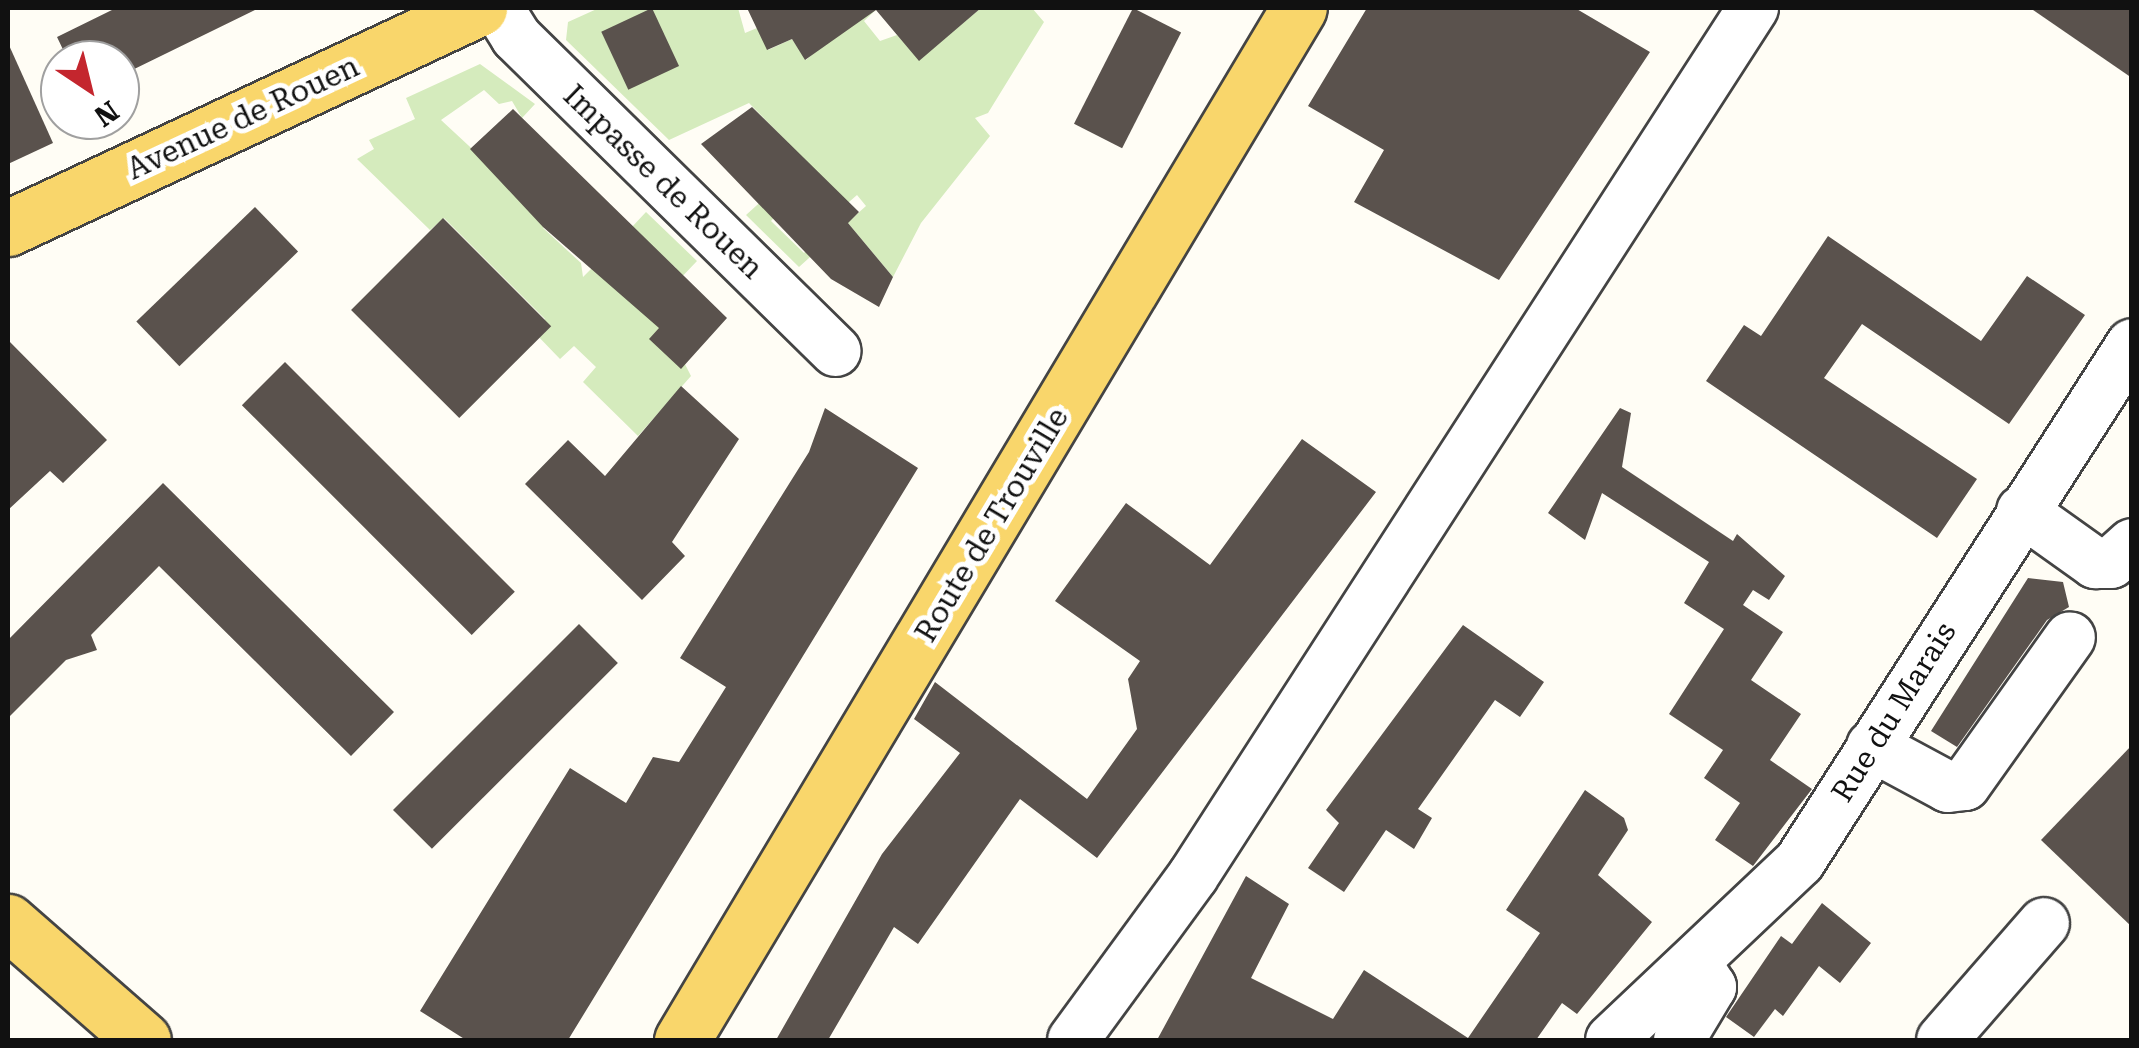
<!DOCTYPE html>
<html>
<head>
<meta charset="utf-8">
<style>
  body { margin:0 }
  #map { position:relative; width:2139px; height:1048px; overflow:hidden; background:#fffdf5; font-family:"Roboto Serif",serif }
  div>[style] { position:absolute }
  .green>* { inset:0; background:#d5ebbd }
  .building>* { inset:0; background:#5a524d; transform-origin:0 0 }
  .roads { filter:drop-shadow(2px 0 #444) drop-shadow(-2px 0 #444) drop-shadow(0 2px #444) drop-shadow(0 -2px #444) }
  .minor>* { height:50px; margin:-25px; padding:0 25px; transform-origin:25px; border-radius:25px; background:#fff }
  .major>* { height:55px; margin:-27.5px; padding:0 27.5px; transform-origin:27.5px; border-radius:27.5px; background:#f9d66b }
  span { translate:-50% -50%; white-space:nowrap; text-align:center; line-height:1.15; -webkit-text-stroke:10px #fff; paint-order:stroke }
  .street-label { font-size:30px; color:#111 }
  .frame { position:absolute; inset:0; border:10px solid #111; pointer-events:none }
  .north { position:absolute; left:40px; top:40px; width:100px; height:100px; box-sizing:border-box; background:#fff; border:2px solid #a0a0a0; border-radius:50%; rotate:145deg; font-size:28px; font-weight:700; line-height:40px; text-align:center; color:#111 }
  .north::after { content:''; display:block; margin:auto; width:35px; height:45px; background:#c4262e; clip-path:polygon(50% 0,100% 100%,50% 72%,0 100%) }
</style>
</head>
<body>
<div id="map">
  <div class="green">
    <i style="clip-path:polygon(evenodd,599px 8px,738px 8px,745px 33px,757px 28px,768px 50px,792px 39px,806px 60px,814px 53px,789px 12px,798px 8px,878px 8px,864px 21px,880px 41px,897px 35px,919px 60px,981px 8px,1032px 8px,1044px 22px,988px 113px,975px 118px,990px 136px,921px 223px,893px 277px,848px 223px,799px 267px,746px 215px,806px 161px,749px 103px,669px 140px,566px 40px,568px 22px,599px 8px,857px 195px,866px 206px,847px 223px,841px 215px,804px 253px,771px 221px,781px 210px,841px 209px,857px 195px)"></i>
    <i style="clip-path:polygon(480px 64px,535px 104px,522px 118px,512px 101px,499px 104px,484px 90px,441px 120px,550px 221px,543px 228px,581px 263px,583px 277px,595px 265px,639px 307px,676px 268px,631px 228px,646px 212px,697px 261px,655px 305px,691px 376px,638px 436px,583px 382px,596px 367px,574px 346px,560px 359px,533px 331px,545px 319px,444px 218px,430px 230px,357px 159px,374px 149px,369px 140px,415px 119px,406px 98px)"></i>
  </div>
  <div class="building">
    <i style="clip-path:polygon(116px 8px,259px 8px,120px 76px,120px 60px,68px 60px,57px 37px)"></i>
    <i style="left:652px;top:8px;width:64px;height:56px;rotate:65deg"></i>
    <i style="clip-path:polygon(747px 8px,981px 8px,919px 61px,876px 10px,805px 60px,792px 39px,767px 50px)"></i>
    <i style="left:1133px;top:8px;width:54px;height:130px;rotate:27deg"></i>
    <i style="clip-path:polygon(1367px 8px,1575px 8px,1650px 52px,1499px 280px,1354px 202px,1384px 150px,1308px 106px)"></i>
    <i style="clip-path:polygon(2030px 8px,2132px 8px,2132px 78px)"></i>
    <i style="clip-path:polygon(8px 43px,53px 143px,8px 164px)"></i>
    <i style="clip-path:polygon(752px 107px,859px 212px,848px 223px,893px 277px,879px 307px,831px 279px,701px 144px)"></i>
    <i style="clip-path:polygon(513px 109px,727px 318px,681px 369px,649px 339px,659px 328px,543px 227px,470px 149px)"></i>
    <i style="left:255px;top:207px;width:62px;height:165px;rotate:46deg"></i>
    <i style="left:443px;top:218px;width:153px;height:130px;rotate:45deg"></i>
    <i style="clip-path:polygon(1828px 236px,1981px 341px,2027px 276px,2085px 315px,2009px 424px,1862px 324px,1824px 378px,1977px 479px,1937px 538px,1706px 381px,1744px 325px,1761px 336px)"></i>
    <i style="clip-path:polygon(8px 340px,107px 440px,63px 483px,50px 471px,8px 510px)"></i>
    <i style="left:285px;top:362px;width:325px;height:61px;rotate:45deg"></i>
    <i style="clip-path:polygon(681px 386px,739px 439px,672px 542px,685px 556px,642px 600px,525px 484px,568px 440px,605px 476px)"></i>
    <i style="clip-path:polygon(825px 408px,918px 468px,568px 1040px,466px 1040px,420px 1011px,570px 768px,626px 803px,653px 757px,679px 762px,726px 687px,680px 658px,809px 452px)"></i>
    <i style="clip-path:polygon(1620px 408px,1631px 413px,1622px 467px,1733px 541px,1737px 534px,1785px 576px,1769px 600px,1753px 590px,1743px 605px,1783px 632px,1751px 680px,1801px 714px,1770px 760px,1812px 789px,1753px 866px,1715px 840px,1740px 803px,1704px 778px,1723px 750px,1669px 714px,1724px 629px,1684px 603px,1709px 562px,1602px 493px,1585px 540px,1548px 513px)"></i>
    <i style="clip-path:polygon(1302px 439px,1376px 492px,1097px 858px,1020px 799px,918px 944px,894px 927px,828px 1040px,776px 1040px,882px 854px,960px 753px,914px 719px,935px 682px,1087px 799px,1137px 729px,1128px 679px,1140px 661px,1055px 601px,1126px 503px,1210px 565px)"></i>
    <i style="clip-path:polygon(163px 483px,394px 712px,351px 756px,159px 566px,91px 635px,97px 650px,66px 660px,8px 718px,8px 640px)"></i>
    <i style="clip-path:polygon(2028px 578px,2063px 582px,2069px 607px,2047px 620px,1957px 747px,1931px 731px)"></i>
    <i style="left:579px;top:624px;width:55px;height:263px;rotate:45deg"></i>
    <i style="clip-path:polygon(1463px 625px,1544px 682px,1520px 717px,1495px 700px,1418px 809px,1432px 818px,1414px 849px,1386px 830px,1344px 892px,1308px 868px,1339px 823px,1326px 810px)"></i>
    <i style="clip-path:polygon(2132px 745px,2132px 927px,2041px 840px)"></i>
    <i style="clip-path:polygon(1585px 790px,1624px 818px,1628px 830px,1598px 875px,1652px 922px,1577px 1014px,1562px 1003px,1536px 1040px,1157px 1040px,1246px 876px,1289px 904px,1251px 978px,1333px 1019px,1364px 970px,1468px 1038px,1540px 933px,1506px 910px)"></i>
    <i style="clip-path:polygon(1822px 903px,1871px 943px,1840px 983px,1819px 966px,1783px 1016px,1775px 1009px,1754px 1037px,1726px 1017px,1781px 936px,1792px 944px)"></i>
  </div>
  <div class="roads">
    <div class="minor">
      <i style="left:498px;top:8px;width:34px;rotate:58deg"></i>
      <i style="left:516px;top:37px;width:448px;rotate:44.5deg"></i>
      <i style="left:2022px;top:511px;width:90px;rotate:35.5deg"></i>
      <i style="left:2095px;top:563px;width:16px"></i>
      <i style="left:2111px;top:563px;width:28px;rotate:-42deg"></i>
      <i style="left:1872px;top:746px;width:86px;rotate:28.3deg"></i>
      <i style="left:1948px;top:787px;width:17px;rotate:-7deg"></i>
      <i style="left:1965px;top:785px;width:181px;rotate:-54.6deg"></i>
      <i style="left:1073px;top:1040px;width:203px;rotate:-53.8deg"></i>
      <i style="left:1193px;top:876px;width:1033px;rotate:-57.17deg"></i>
      <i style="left:1611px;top:1040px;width:260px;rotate:-43.4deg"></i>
      <i style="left:1800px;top:861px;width:614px;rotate:-57.29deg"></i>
      <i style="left:1679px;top:1040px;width:62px;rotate:-58.9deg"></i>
      <i style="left:1711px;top:987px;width:24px;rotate:-123deg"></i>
      <i style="left:1942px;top:1040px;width:155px;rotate:-48.9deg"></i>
    </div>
    <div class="major">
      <i style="left:8px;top:228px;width:520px;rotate:-25.04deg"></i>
      <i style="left:8px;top:922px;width:179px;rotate:41.2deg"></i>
      <i style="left:682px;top:1040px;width:1202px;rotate:-59.13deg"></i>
    </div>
  </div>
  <div class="street-label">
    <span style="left:243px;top:118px;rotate:-25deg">Avenue de Rouen</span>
    <span style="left:663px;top:182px;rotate:44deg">Impasse de Rouen</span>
    <span style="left:992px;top:525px;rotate:-59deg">Route de Trouville</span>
    <span style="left:1894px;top:712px;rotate:-58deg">Rue du Marais</span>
  </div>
  <div class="frame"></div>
  <div class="north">N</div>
</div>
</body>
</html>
